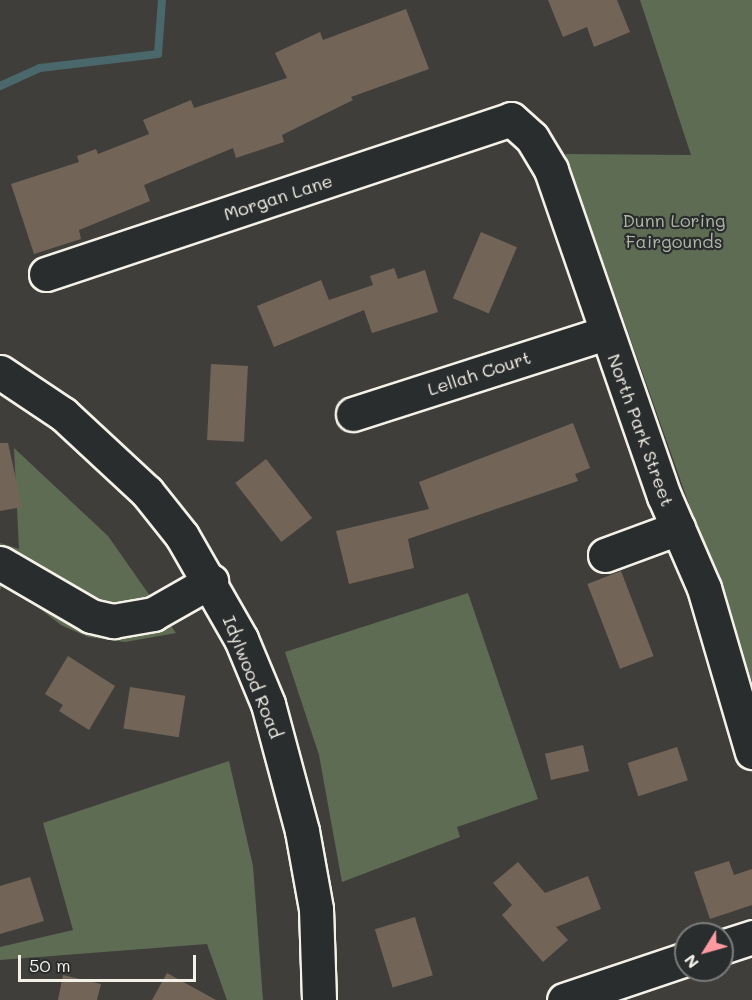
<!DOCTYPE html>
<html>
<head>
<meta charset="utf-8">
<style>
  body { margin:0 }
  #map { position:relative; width:752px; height:1000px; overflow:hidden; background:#403e3b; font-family:Mali,sans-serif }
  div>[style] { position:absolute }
  .green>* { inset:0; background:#5f6c54 }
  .stream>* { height:8px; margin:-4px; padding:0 4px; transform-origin:4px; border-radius:4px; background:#4a686b }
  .building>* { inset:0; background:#726558; transform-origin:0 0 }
  .roads { filter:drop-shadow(2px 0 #f4f1e8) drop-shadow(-2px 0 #f4f1e8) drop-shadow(0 2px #f4f1e8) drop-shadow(0 -2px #f4f1e8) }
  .minor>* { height:33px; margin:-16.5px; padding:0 16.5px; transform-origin:16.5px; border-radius:16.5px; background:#2a2d2e }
  .major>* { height:33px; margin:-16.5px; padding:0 16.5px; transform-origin:16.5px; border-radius:16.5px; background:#2a2d2e }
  span { translate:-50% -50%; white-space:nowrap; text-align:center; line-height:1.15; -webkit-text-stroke:4.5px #2a2d2e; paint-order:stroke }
  .street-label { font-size:18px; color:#f4f1e8 }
  .park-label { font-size:18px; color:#b1b5a5 }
  .north { position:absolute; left:674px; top:922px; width:60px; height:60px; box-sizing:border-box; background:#2a2d2e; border:2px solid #7b7b78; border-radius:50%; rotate:233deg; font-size:16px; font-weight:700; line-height:24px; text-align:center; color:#f4f1e8 }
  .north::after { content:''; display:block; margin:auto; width:21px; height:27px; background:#ff9aa2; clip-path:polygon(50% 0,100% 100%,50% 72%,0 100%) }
  .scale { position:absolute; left:18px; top:955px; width:178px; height:27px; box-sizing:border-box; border:3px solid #f4f1e8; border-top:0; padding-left:8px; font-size:18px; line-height:21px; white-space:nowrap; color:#f4f1e8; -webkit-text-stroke:4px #2a2d2e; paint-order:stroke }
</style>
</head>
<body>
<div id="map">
  <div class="green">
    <i style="clip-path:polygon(640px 0,752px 0,752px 682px,565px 154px,691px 155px)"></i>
    <i style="clip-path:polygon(14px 448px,108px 536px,176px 633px,125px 642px,88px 637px,61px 625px,4px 581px,0 590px,0 543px,19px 549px)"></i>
    <i style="clip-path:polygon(468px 593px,538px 799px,457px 827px,460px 837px,342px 882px,319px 755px,285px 652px)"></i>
    <i style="clip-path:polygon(229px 761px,253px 866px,263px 1000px,227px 1000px,207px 944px,0 960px,0 947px,73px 930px,43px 823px)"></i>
  </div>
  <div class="stream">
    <i style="left:0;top:86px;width:44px;rotate:-24.2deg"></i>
    <i style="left:40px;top:68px;width:119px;rotate:-6.8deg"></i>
    <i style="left:158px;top:54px;width:54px;rotate:-85.8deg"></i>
  </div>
  <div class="building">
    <i style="clip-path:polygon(548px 0,617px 0,630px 32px,594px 47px,587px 27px,563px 37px)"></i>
    <i style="clip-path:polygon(406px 9px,429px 69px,351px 97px,353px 100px,282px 135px,284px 142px,236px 158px,233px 148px,144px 185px,150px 201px,79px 230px,81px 239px,34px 254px,11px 184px,79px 162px,77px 156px,96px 149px,98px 154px,149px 134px,143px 120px,191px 100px,194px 108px,287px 78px,275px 53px,320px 32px,323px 40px)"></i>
    <i style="left:481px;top:232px;width:39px;height:72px;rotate:23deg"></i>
    <i style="clip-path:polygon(394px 268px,398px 279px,425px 270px,438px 312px,372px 333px,364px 310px,274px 347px,257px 306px,321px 280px,329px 300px,373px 285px,370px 276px)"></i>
    <i style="left:211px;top:364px;width:37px;height:76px;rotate:3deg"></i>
    <i style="clip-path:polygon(573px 423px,590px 468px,575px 474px,578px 481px,408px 539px,414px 568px,349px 584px,336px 531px,429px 509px,419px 482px)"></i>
    <i style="clip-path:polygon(0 443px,8px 443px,22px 507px,0 511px)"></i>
    <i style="left:266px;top:459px;width:75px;height:39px;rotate:52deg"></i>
    <i style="left:621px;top:571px;width:91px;height:36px;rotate:69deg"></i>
    <i style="clip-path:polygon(68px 656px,115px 686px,89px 730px,59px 711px,63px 705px,45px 694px)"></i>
    <i style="left:130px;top:687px;width:56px;height:42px;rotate:9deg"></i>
    <i style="left:583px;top:745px;width:27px;height:39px;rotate:77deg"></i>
    <i style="left:677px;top:747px;width:35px;height:52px;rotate:72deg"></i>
    <i style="clip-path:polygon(729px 861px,734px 875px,752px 869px,752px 905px,710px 919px,694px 872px)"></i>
    <i style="clip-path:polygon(518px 862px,545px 893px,588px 876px,601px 909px,556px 927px,568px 940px,543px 962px,502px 915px,512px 905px,493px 883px)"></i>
    <i style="clip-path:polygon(30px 877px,44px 921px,0 934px,0 886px)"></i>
    <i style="left:415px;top:917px;width:61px;height:42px;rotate:73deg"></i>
    <i style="clip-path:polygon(167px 973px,216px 1000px,152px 1000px)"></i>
    <i style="clip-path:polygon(63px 975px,101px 984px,97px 1000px,58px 1000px)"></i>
  </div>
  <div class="roads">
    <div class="minor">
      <i style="left:46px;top:274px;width:490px;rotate:-18.4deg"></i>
      <i style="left:511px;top:119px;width:28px;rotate:42deg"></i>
      <i style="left:532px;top:138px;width:37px;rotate:59deg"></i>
      <i style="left:551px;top:170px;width:345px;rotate:70.9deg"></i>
      <i style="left:664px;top:496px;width:100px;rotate:66.5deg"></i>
      <i style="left:704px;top:588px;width:171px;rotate:73.7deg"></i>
      <i style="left:353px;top:414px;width:265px;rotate:-17.8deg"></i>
      <i style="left:605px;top:555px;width:78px;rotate:-20.3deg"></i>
      <i style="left:0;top:563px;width:105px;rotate:30.2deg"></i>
      <i style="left:91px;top:616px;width:23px;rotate:13deg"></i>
      <i style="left:113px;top:621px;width:41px;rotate:-9.9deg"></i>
      <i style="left:153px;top:614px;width:67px;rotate:-29.6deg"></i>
      <i style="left:722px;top:947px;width:32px;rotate:-18deg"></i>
      <i style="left:564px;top:1000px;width:129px;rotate:-18.6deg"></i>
    </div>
    <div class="major">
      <i style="left:0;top:372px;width:76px;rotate:33.7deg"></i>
      <i style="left:63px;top:414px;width:115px;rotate:42.9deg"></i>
      <i style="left:147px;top:492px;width:56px;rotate:51.5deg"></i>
      <i style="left:182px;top:536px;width:119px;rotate:60.2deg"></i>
      <i style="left:241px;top:639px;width:70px;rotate:67.4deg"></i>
      <i style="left:268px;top:704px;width:131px;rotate:75deg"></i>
      <i style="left:302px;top:831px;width:79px;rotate:79.8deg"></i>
      <i style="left:316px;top:909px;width:91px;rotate:88.1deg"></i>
    </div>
  </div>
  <div class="street-label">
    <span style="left:278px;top:197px;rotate:-18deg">Morgan Lane</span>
    <span style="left:479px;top:373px;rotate:-18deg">Lellah Court</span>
    <span style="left:641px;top:430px;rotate:70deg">North Park Street</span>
    <span style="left:253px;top:677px;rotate:68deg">Idylwood Road</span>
  </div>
  <div class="park-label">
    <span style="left:674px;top:231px">Dunn Loring<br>Fairgounds</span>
  </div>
  <div class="north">N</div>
  <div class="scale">50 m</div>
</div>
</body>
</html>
